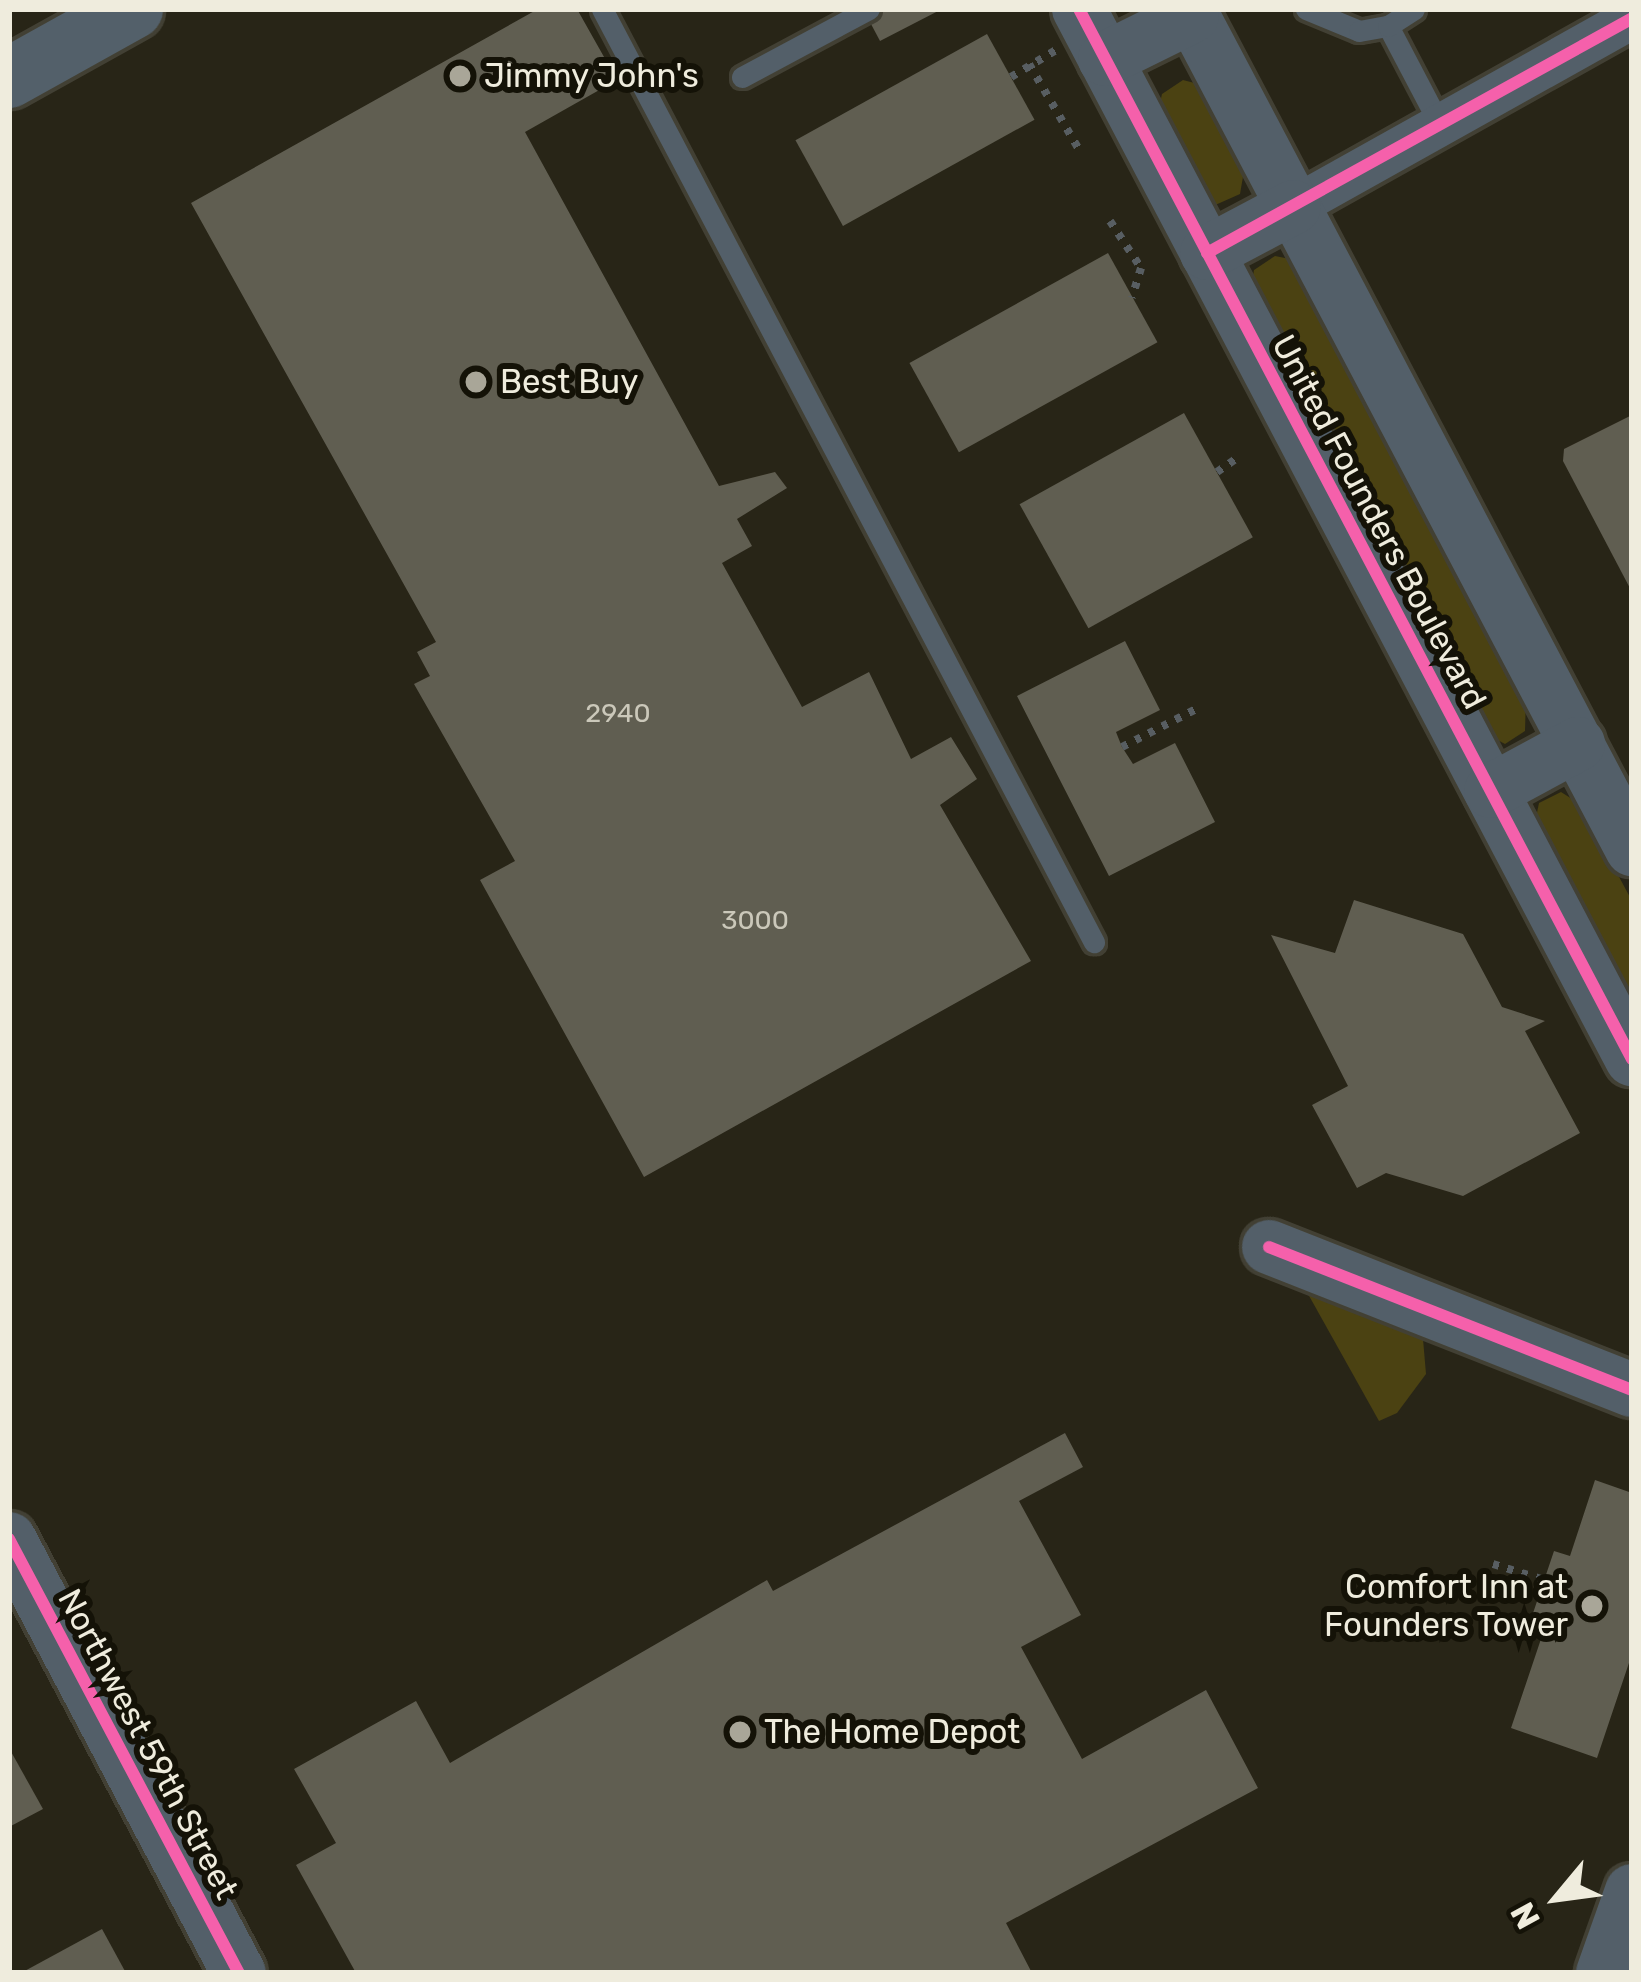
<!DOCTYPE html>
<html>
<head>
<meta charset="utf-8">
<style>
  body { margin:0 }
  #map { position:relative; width:1641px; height:1982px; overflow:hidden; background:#282517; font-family:Rubik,sans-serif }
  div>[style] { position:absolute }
  .green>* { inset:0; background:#4b4212 }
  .building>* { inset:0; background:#605e51; transform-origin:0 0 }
  .path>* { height:8px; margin-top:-4px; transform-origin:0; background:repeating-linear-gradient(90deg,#585e62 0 6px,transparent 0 15px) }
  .roads { filter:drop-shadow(3px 0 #424034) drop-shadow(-3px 0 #424034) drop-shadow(0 3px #424034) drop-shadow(0 -3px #424034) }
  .service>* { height:21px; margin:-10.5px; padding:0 10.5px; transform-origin:10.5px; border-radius:10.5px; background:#535f69 }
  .minor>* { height:42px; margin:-21px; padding:0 21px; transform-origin:21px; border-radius:21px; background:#535f69 }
  .tertiary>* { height:54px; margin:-27px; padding:0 27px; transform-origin:27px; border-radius:27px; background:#535f69 }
  .secondary>* { height:60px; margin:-30px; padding:0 30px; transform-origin:30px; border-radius:30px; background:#53606a }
  .cycleway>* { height:12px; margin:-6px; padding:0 6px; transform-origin:6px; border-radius:6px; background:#f560ab }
  .dots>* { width:33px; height:33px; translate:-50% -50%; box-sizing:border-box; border:6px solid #141207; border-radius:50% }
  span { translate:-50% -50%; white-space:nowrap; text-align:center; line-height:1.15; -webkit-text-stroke:12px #141207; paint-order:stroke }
  .number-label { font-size:27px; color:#cbc8ba }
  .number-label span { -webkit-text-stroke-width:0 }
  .poi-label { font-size:33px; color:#efecdd }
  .left { translate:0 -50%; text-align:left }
  .right { translate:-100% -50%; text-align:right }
  .street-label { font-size:33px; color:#efecdd }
  .frame { position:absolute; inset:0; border:12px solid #efecdd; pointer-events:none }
  .north { position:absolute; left:1497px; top:1838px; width:120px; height:120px; -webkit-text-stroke:9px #141207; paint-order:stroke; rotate:241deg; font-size:33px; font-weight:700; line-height:48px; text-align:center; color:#efecdd }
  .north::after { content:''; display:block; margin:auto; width:42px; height:54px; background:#efecdd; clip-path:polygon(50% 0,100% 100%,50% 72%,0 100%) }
</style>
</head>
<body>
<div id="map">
  <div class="green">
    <i style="clip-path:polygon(1183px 80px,1202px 85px,1244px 171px,1240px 194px,1213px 206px,1156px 120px,1162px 94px)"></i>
    <i style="clip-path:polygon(1275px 256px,1295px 260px,1526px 696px,1525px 731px,1505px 744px,1477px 729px,1250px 295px,1254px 270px)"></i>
    <i style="clip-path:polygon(1561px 792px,1580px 804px,1632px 901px,1632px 1019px,1533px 832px,1539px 803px)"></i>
    <i style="clip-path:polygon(1303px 1285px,1423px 1339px,1426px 1374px,1397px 1413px,1379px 1421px)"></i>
  </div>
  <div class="building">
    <i style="clip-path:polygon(538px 9px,577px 9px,617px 80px,525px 132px,719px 486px,775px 472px,787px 488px,737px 519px,752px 546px,722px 563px,802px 707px,869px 672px,911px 759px,951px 737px,977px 779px,940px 805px,1031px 961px,644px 1177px,480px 880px,515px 861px,414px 684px,430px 676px,417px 652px,436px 642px,191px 203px)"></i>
    <i style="clip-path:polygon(863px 9px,942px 9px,880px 41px)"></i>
    <i style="left:987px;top:34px;width:98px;height:219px;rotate:61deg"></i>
    <i style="left:1108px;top:253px;width:102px;height:227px;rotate:61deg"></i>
    <i style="left:1184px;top:413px;width:142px;height:188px;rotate:61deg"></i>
    <i style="clip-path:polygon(1632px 415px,1632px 592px,1563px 461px,1564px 449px)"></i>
    <i style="clip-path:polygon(1125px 641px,1160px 710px,1116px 732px,1122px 747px,1133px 764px,1175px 743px,1215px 822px,1109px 876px,1017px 696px)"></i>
    <i style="clip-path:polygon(1354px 900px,1463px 934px,1502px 1007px,1545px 1021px,1525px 1031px,1580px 1133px,1463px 1196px,1386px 1173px,1357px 1188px,1312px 1105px,1348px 1086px,1271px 935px,1335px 953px)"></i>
    <i style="clip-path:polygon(1065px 1433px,1083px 1467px,1019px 1501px,1081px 1615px,1021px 1647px,1082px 1759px,1206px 1690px,1258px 1788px,1006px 1923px,1032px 1973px,356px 1973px,296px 1865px,336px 1843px,294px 1769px,416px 1701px,450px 1763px,767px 1580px,773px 1591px)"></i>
    <i style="clip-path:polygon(1595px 1480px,1632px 1493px,1632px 1654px,1597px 1758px,1511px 1728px,1545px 1627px,1530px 1622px,1554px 1551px,1570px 1556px)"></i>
    <i style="clip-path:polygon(9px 1748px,43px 1809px,9px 1827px)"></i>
    <i style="clip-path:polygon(102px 1929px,126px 1973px,21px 1973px)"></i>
  </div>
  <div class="path">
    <i style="left:1029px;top:64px;width:97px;rotate:59.7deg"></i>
    <i style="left:1011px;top:77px;width:52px;rotate:-31deg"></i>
    <i style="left:1110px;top:221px;width:56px;rotate:56.6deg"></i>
    <i style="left:1141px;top:268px;width:31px;rotate:107deg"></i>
    <i style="left:1217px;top:472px;width:28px;rotate:-35deg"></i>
    <i style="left:1122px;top:747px;width:88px;rotate:-27.1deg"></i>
    <i style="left:1493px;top:1564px;width:70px;rotate:17.4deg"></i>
  </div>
  <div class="roads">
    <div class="service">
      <i style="left:602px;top:9px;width:1055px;rotate:62.2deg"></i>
      <i style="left:1306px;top:9px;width:57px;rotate:22.5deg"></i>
      <i style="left:1359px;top:31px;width:29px;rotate:-10deg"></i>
      <i style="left:1388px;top:26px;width:112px;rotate:62.3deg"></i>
      <i style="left:1388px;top:26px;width:31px;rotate:-33deg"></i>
      <i style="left:742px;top:77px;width:144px;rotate:-28.2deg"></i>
    </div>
    <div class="minor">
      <i style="left:1294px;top:207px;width:387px;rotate:-29.2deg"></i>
    </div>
    <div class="tertiary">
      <i style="left:1079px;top:9px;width:1187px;rotate:62.23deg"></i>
      <i style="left:1189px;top:9px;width:950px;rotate:62.19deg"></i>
      <i style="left:1105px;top:59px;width:97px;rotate:-26.3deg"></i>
      <i style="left:1207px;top:253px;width:98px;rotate:-27.9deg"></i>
      <i style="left:1491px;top:791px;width:99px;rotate:-28.4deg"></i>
      <i style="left:1269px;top:1247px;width:390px;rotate:21.5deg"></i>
      <i style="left:9px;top:1539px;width:491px;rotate:62.1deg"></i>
      <i style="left:1603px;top:1973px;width:87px;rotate:-70.5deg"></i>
    </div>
    <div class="secondary">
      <i style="left:9px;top:78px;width:142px;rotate:-29.1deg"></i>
    </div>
  </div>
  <div class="cycleway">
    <i style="left:1079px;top:9px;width:1187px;rotate:62.23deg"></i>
    <i style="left:1207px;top:253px;width:486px;rotate:-28.9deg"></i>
    <i style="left:1269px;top:1247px;width:390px;rotate:21.5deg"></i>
    <i style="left:9px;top:1539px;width:491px;rotate:62.1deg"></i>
  </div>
  <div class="dots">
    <i style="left:460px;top:76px;background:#a9a698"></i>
    <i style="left:476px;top:382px;background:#a9a698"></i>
    <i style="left:1592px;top:1606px;background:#a9a698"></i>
    <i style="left:740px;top:1732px;background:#a9a698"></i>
  </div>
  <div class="number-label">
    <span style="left:618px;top:714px">2940</span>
    <span style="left:755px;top:921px">3000</span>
  </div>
  <div class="poi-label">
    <span class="left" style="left:484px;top:76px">Jimmy John's</span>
    <span class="left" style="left:500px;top:382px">Best Buy</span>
    <span class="right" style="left:1568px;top:1606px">Comfort Inn at<br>Founders Tower</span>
    <span class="left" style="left:764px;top:1732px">The Home Depot</span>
  </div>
  <div class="street-label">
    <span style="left:1379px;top:522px;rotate:62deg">United Founders Boulevard</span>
    <span style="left:148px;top:1744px;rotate:62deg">Northwest 59th Street</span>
  </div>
  <div class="frame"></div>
  <div class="north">N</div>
</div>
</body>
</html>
